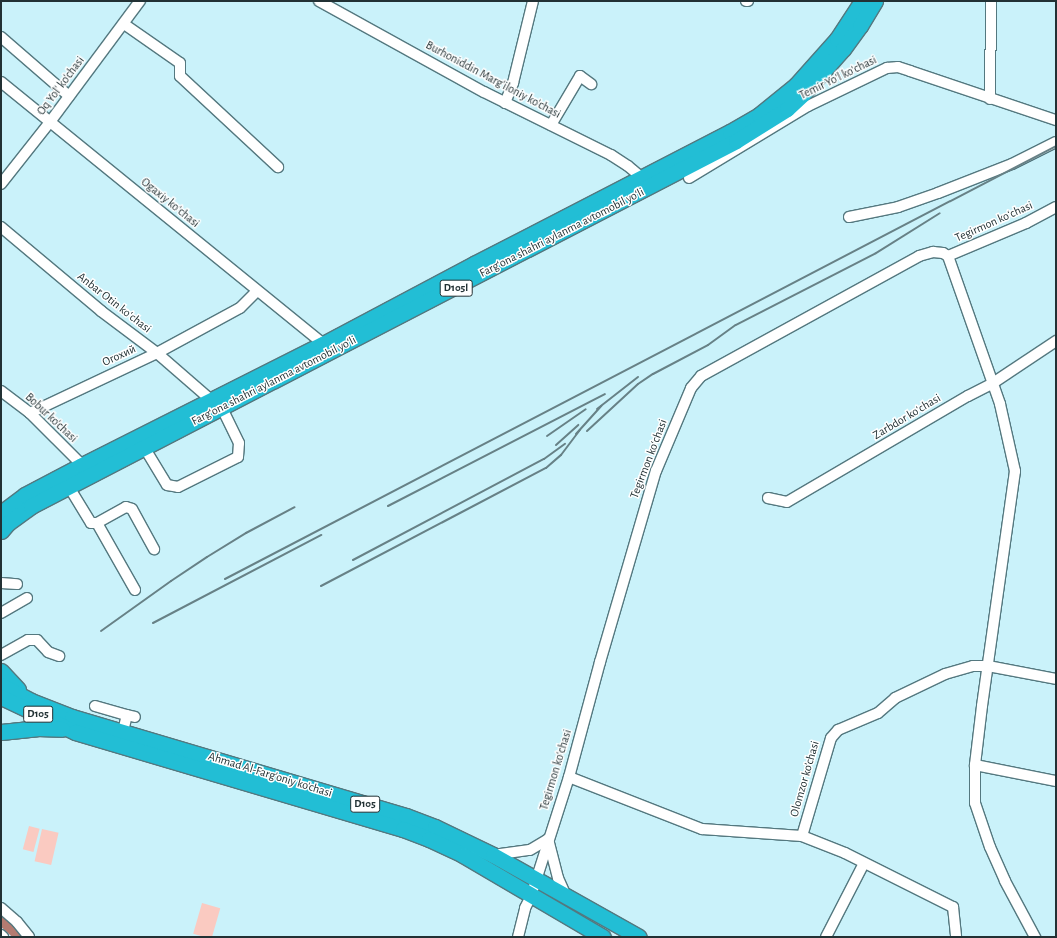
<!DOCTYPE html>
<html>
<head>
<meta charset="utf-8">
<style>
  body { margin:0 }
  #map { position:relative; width:1057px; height:938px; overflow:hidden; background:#caf2fa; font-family:"Alegreya Sans",sans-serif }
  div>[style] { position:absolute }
  .green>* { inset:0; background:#facac1; transform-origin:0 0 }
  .river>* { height:13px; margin:-6.5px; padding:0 6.5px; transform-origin:6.5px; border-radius:6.5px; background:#b47b71 }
  .roads { filter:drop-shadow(1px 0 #54787f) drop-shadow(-1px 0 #54787f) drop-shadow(0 1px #54787f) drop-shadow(0 -1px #54787f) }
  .minor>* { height:10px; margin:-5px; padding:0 5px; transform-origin:5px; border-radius:5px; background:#fff }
  .highway>* { height:15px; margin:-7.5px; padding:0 7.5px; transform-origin:7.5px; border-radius:7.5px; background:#22bed5 }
  .rail>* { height:2px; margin:-1px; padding:0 1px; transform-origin:1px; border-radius:1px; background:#678186 }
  span { translate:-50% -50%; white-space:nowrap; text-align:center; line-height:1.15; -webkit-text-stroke:3px #fff; paint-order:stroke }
  .shield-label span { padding:1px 3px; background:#fff; border:1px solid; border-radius:3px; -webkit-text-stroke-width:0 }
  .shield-label { font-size:11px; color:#223134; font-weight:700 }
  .street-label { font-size:12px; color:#223134 }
  .frame { position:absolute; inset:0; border:2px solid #223134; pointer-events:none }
</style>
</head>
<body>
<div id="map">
  <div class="green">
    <i style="left:29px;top:826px;width:11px;height:24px;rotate:15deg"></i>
    <i style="left:42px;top:829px;width:17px;height:33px;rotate:13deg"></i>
    <i style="left:202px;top:903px;width:19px;height:32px;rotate:16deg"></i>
  </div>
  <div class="river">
    <i style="left:1px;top:918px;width:28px;rotate:42deg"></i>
  </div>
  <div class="roads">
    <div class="minor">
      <i style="left:319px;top:1px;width:188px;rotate:28.9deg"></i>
      <i style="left:484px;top:92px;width:142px;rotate:26.4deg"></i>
      <i style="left:611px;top:155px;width:20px;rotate:33deg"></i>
      <i style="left:628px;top:166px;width:23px;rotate:40deg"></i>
      <i style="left:746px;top:1px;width:2px"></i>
      <i style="left:124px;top:24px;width:68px;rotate:34.9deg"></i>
      <i style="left:180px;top:63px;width:13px;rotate:90deg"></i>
      <i style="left:180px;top:76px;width:134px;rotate:42.9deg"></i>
      <i style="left:1px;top:37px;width:90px;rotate:40.9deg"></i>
      <i style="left:1px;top:82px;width:415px;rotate:39.1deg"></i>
      <i style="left:990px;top:99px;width:98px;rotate:-89.4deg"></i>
      <i style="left:505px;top:103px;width:22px;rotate:-68deg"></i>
      <i style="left:513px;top:83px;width:84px;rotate:-76.3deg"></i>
      <i style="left:551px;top:125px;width:57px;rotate:-59.4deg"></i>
      <i style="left:580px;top:76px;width:14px;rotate:36deg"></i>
      <i style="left:689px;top:178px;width:139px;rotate:-31.2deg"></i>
      <i style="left:808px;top:106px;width:88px;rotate:-25.7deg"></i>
      <i style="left:887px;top:68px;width:11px;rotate:-5deg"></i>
      <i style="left:898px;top:67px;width:13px;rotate:18deg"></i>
      <i style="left:910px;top:71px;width:154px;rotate:18.6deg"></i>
      <i style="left:1px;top:184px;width:79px;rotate:-51.7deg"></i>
      <i style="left:50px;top:122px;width:151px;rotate:-53.4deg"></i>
      <i style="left:849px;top:217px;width:50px;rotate:-11.5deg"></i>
      <i style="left:898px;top:207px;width:42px;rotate:-19.3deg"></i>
      <i style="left:938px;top:193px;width:79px;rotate:-21.4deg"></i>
      <i style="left:1012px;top:164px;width:49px;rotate:-26.6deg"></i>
      <i style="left:1px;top:227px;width:131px;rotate:40deg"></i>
      <i style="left:101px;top:311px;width:70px;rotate:36.9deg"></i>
      <i style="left:157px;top:353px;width:72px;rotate:41deg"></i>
      <i style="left:948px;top:256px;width:157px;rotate:70.6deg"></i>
      <i style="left:1000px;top:404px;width:69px;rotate:77.4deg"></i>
      <i style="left:1015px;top:471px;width:237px;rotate:98deg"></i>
      <i style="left:982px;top:706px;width:59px;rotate:96.8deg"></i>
      <i style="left:975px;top:765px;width:38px;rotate:90deg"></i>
      <i style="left:975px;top:803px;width:46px;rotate:71.2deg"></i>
      <i style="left:990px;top:847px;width:37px;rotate:66deg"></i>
      <i style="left:1005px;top:881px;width:64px;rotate:61.8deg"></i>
      <i style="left:1px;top:391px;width:36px;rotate:37deg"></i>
      <i style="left:30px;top:413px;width:74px;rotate:45deg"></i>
      <i style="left:30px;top:413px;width:140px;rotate:-25.3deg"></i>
      <i style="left:157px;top:353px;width:94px;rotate:-28.5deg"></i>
      <i style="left:240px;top:308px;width:24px;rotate:-45deg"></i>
      <i style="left:144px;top:447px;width:44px;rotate:58.8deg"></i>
      <i style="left:167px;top:485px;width:11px;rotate:10deg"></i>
      <i style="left:178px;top:487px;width:67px;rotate:-26.6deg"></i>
      <i style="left:238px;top:457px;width:14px;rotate:-86deg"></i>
      <i style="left:239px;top:443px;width:39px;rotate:-116deg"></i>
      <i style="left:69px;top:487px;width:42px;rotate:58.6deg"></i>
      <i style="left:91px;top:523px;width:6px"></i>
      <i style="left:97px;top:523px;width:77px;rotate:60.4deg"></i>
      <i style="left:768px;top:498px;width:19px;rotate:12deg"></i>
      <i style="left:787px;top:502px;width:210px;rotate:-30.4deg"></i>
      <i style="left:968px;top:396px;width:28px;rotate:-27deg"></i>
      <i style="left:993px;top:383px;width:76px;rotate:-33.7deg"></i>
      <i style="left:97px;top:523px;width:33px;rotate:-29deg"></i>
      <i style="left:126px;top:507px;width:6px;rotate:18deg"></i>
      <i style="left:132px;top:509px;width:46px;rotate:61.2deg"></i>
      <i style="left:1px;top:583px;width:16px;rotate:4deg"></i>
      <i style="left:1px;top:613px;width:30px;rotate:-30deg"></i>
      <i style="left:1px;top:655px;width:31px;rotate:-29deg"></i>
      <i style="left:28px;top:640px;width:9px"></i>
      <i style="left:37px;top:640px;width:16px;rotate:47deg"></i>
      <i style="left:48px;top:652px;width:12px;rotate:20deg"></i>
      <i style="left:95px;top:706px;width:33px;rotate:16deg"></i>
      <i style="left:123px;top:731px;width:16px;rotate:-76deg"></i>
      <i style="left:127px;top:715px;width:8px;rotate:14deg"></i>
      <i style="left:975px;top:765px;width:83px;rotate:11.2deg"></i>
      <i style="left:569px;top:777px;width:143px;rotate:21.4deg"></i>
      <i style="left:702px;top:829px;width:100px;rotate:4deg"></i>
      <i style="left:802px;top:836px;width:46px;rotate:21.6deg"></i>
      <i style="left:845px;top:853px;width:121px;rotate:26.6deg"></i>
      <i style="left:953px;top:907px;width:30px;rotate:84deg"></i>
      <i style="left:802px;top:836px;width:102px;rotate:-73.5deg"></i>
      <i style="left:831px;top:738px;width:11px;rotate:-49deg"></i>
      <i style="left:838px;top:730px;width:43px;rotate:-23deg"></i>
      <i style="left:878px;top:713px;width:23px;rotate:-41deg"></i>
      <i style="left:895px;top:698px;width:55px;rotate:-25.6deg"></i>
      <i style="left:945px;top:674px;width:29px;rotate:-16deg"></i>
      <i style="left:973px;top:666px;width:15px"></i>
      <i style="left:988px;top:666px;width:69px;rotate:10.8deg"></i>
      <i style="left:493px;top:855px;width:37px;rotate:-8deg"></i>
      <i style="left:530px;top:850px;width:21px;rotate:-31deg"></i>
      <i style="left:548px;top:839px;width:40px;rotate:75.6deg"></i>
      <i style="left:558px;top:878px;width:20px;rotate:66deg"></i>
      <i style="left:1px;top:908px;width:21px;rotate:41deg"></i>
      <i style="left:17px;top:922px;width:19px;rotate:51deg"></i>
      <i style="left:1px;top:935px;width:3px;rotate:45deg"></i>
      <i style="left:518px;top:937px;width:30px;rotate:-76deg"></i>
      <i style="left:525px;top:908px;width:13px;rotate:-63deg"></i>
      <i style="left:531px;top:896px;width:125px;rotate:-72.3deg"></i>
      <i style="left:569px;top:777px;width:119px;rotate:-74.9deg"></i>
      <i style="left:600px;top:662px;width:199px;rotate:-73.7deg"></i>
      <i style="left:656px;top:471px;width:90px;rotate:-67.1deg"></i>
      <i style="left:691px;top:388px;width:16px;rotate:-50deg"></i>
      <i style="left:701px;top:376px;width:249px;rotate:-28.8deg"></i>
      <i style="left:919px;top:256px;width:15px;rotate:-16deg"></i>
      <i style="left:933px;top:252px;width:10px;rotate:6deg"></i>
      <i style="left:943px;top:253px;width:6px;rotate:31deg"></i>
      <i style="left:948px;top:256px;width:85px;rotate:-22.9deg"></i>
      <i style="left:1026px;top:223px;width:34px;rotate:-28deg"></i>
      <i style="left:826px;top:937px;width:83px;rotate:-62.8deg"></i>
    </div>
    <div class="highway">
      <i style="left:1px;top:513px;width:30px;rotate:-37deg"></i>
      <i style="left:25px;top:495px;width:64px;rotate:-27.8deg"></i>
      <i style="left:82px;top:465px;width:270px;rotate:-26.7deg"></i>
      <i style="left:323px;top:344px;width:171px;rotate:-27.9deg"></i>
      <i style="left:474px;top:264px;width:288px;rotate:-27.3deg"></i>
      <i style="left:730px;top:132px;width:34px;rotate:-30deg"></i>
      <i style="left:759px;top:115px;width:48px;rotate:-39deg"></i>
      <i style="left:796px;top:85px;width:62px;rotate:-48.3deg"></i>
      <i style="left:837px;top:39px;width:45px;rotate:-56.7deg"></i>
      <i style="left:1px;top:531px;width:11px;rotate:-49deg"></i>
      <i style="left:8px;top:523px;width:29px;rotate:-36deg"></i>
      <i style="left:31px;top:506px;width:794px;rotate:-27.37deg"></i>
      <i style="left:736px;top:141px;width:60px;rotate:-32.1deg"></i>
      <i style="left:787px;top:109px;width:22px;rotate:-43deg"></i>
      <i style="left:803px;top:94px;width:60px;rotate:-48.4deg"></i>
      <i style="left:843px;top:49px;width:29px;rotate:-54deg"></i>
      <i style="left:860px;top:26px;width:29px;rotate:-59deg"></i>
      <i style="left:1px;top:671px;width:25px;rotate:47deg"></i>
      <i style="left:1px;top:685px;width:34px;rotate:28deg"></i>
      <i style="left:31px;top:701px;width:44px;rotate:21.3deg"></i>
      <i style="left:72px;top:717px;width:348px;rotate:16.5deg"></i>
      <i style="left:406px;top:816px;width:31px;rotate:21deg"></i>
      <i style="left:435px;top:827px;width:64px;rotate:25.8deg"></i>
      <i style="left:493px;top:855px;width:167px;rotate:29.3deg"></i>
      <i style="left:1px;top:697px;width:82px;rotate:25.3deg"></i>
      <i style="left:75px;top:732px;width:342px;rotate:16.5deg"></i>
      <i style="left:403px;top:829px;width:28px;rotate:21deg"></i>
      <i style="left:429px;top:839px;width:38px;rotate:25deg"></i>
      <i style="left:463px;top:855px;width:162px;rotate:30.4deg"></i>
      <i style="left:1px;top:732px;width:36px;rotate:-6deg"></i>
      <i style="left:37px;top:728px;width:25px;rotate:2deg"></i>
    </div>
  </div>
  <div class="rail">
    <i style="left:597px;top:409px;width:52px;rotate:-38deg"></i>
    <i style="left:587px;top:431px;width:69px;rotate:-42.7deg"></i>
    <i style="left:638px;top:384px;width:18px;rotate:-34deg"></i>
    <i style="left:653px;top:374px;width:62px;rotate:-27.8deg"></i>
    <i style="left:708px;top:345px;width:34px;rotate:-36deg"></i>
    <i style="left:736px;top:325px;width:157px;rotate:-27.2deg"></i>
    <i style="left:876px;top:253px;width:75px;rotate:-32deg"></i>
    <i style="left:576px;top:434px;width:38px;rotate:-48deg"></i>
    <i style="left:547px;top:436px;width:47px;rotate:-34.7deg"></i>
    <i style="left:556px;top:445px;width:30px;rotate:-42deg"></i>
    <i style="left:388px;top:506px;width:244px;rotate:-27.3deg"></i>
    <i style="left:353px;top:560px;width:216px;rotate:-27.9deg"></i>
    <i style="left:544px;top:459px;width:26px;rotate:-36deg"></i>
    <i style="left:225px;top:579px;width:937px;rotate:-27.52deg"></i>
    <i style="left:321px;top:586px;width:254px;rotate:-27.7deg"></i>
    <i style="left:546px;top:468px;width:20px;rotate:-41deg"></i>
    <i style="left:561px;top:455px;width:31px;rotate:-53deg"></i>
    <i style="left:153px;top:623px;width:190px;rotate:-27.6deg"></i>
    <i style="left:101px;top:631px;width:86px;rotate:-35.5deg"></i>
    <i style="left:171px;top:581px;width:43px;rotate:-33.7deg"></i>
    <i style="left:207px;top:557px;width:46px;rotate:-31.6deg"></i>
    <i style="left:246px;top:533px;width:55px;rotate:-28deg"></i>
  </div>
  <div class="shield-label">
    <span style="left:456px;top:288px">D105l</span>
    <span style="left:38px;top:714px">D105</span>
    <span style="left:365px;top:804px">D105</span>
  </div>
  <div class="street-label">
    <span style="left:838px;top:78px;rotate:-26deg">Temir Yoʻl koʻchasi</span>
    <span style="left:493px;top:80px;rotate:28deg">Burhoniddin Marg'iloniy ko'chasi</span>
    <span style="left:61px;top:86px;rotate:-53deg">Oq Yol' ko'chasi</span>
    <span style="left:170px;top:203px;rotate:39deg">Ogaxiy koʻchasi</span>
    <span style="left:994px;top:222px;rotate:-24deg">Tegirmon koʻchasi</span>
    <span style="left:562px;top:233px;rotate:-27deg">Fargʻona shahri aylanma avtomobil yoʻli</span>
    <span style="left:114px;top:303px;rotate:38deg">Anbar Otin koʻchasi</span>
    <span style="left:119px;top:356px;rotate:-25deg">Огохий</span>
    <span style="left:274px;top:381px;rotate:-27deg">Fargʻona shahri aylanma avtomobil yoʻli</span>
    <span style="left:907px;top:417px;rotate:-31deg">Zarbdor koʻchasi</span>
    <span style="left:51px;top:418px;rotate:43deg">Bobur ko'chasi</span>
    <span style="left:649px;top:459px;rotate:-69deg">Tegirmon koʻchasi</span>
    <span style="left:556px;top:770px;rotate:-73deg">Tegirmon koʻchasi</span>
    <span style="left:270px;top:775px;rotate:17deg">Ahmad Al-Farg'oniy ko'chasi</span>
    <span style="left:805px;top:779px;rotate:-74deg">Olomzor ko'chasi</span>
  </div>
  <div class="frame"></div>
</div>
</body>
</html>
